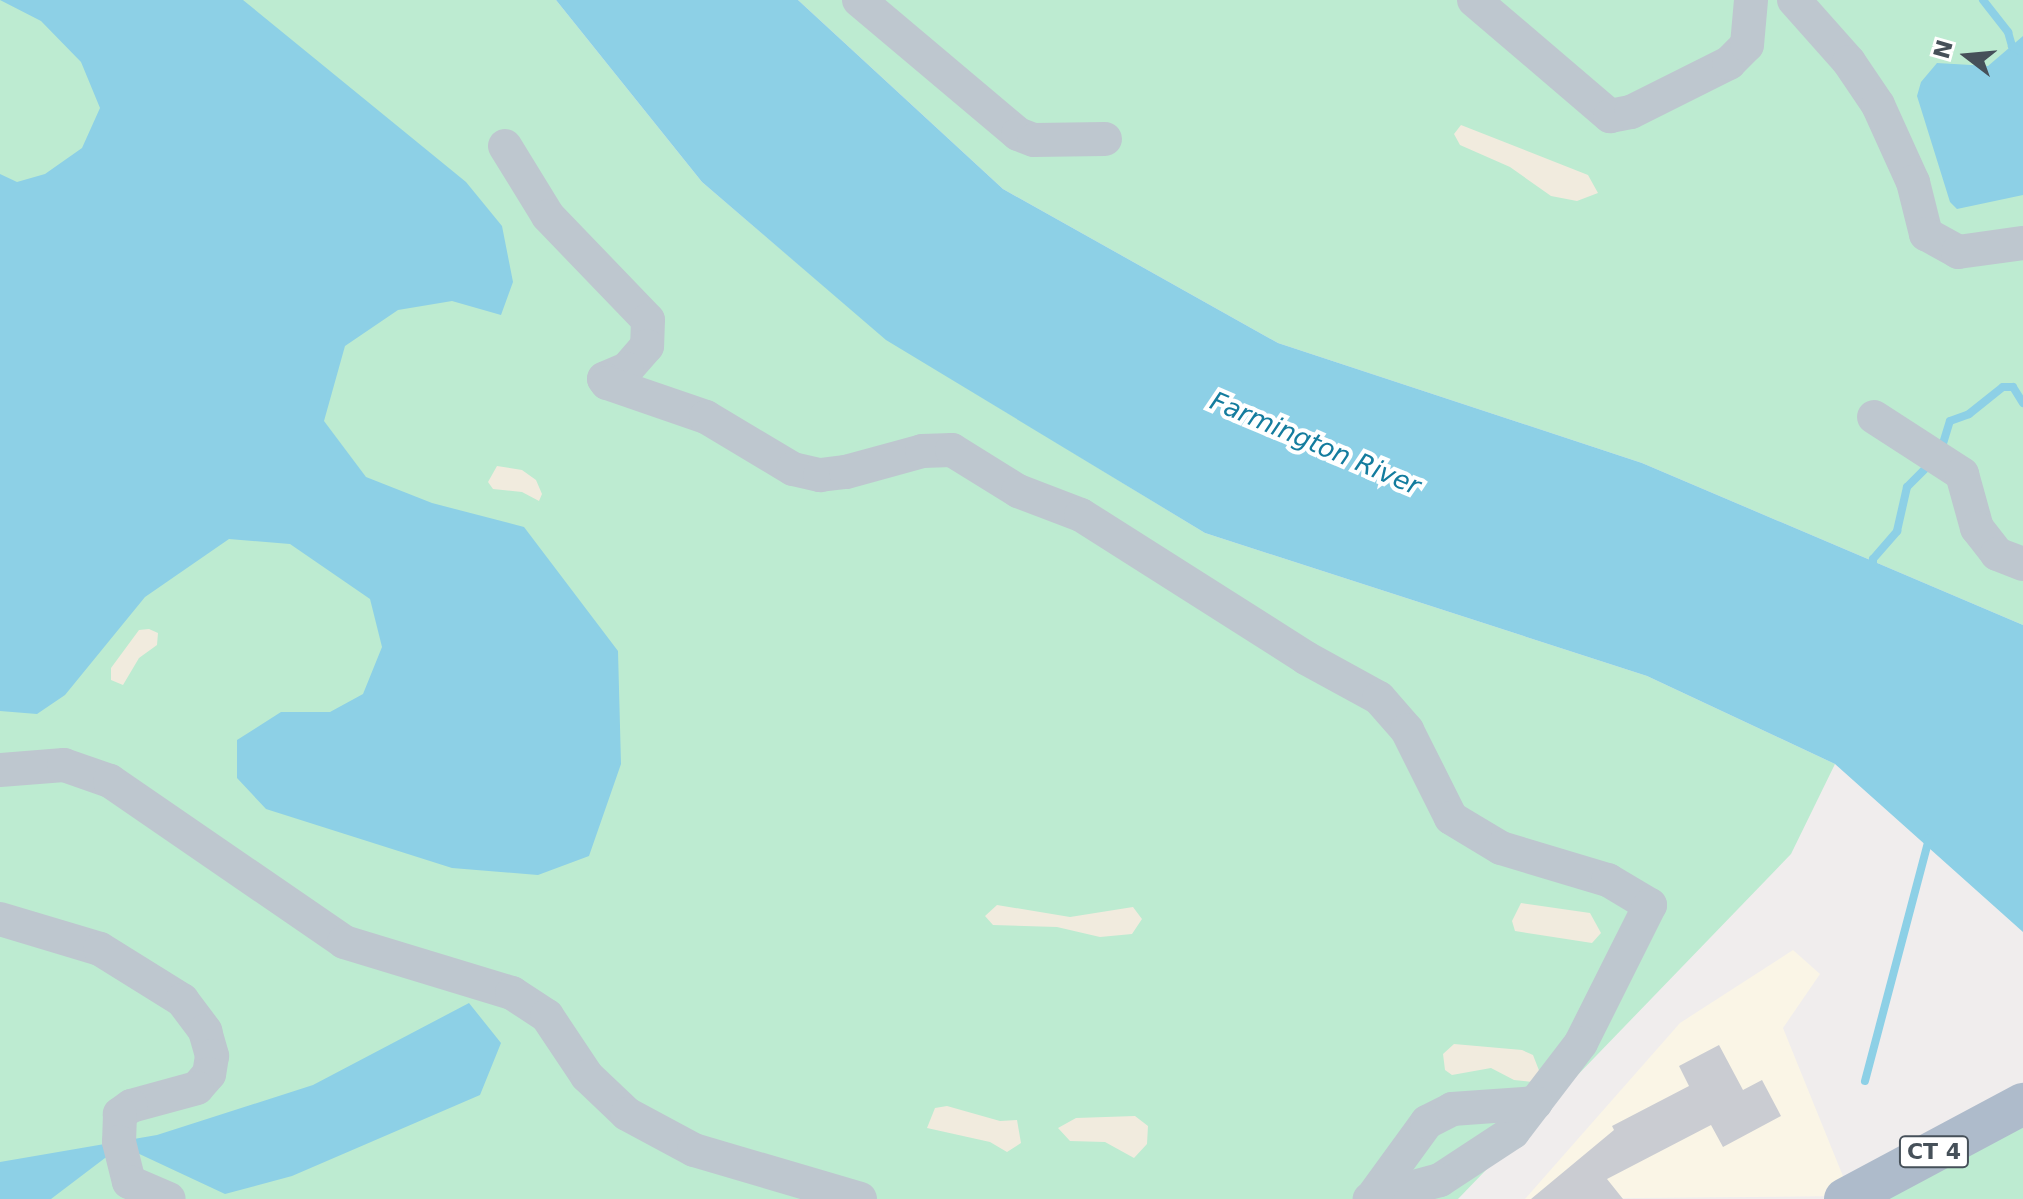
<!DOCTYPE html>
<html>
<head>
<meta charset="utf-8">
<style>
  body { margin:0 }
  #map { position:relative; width:2023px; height:1199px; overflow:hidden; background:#f0eded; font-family:"DejaVu Sans",sans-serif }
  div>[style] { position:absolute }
  .commercial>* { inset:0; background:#faf5e6 }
  .green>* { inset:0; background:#bdebd1 }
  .sand>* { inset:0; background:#f1ebde }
  .water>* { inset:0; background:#8dd0e6 }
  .stream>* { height:8px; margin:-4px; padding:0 4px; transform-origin:4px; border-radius:4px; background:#8dd0e6 }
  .building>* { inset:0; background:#caccd2 }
  .minor>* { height:34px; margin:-17px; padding:0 17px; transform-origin:17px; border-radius:17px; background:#bec7cf }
  .major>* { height:42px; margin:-21px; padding:0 21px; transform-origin:21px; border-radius:21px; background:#aebbcb }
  span { translate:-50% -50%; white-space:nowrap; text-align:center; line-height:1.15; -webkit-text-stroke:8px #fff; paint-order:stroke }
  .shield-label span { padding:2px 6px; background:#fff; border:2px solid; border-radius:6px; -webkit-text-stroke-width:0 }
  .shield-label { font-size:22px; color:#465059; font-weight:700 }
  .water-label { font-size:26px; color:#147c9e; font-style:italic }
  .north { position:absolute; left:1927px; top:16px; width:80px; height:80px; -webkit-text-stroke:6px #fff; paint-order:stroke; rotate:286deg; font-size:22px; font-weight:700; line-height:32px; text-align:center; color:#465059 }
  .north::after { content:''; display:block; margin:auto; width:28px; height:36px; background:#465059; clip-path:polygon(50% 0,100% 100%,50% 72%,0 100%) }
</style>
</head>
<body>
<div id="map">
  <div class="commercial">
    <i style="clip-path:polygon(1793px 950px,1820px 974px,1783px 1028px,1851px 1196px,1525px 1199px,1680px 1023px)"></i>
  </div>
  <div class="green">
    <i style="clip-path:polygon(0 0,556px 0,702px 182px,886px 339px,1205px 533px,1647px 676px,1835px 764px,1791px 854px,1458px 1199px,0 1199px)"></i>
    <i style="clip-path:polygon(798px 0,2023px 0,2023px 625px,1642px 463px,1278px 343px,1003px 189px)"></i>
    <i style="clip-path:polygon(2023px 1104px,2023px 1199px,1845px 1199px)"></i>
  </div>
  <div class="sand">
    <i style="clip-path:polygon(1461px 125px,1588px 175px,1598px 193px,1577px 201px,1551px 196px,1510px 167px,1460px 145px,1454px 134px)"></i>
    <i style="clip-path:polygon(497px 466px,522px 470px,536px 480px,542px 494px,539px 501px,522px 492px,493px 489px,488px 482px)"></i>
    <i style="clip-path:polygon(149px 629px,158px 633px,157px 645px,139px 658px,123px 685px,111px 680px,111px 668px,139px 630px)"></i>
    <i style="clip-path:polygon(1521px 903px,1590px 913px,1601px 933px,1592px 943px,1515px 931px,1512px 921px)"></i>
    <i style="clip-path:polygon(997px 905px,1070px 917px,1133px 907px,1142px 919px,1132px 934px,1100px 937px,1057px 927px,993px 925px,985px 916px)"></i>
    <i style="clip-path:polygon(1454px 1044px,1522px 1050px,1533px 1055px,1540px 1073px,1532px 1082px,1514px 1080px,1491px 1068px,1452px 1075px,1445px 1070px,1443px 1054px)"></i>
    <i style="clip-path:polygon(947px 1106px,1000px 1121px,1017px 1120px,1021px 1143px,1007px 1152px,990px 1142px,927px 1128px,935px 1108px)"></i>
    <i style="clip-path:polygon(1135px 1116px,1148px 1126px,1147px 1144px,1134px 1158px,1105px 1142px,1070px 1141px,1058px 1128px,1076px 1118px)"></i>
  </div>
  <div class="water">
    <i style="clip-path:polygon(0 0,243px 0,466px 182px,502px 226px,513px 282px,501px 315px,452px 301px,398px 310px,345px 346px,324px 421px,366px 477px,432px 503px,524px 527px,618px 651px,621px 764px,589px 856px,538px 875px,452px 868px,266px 809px,237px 778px,237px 740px,281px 712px,330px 712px,363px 694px,382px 647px,370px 599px,290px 544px,229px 539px,145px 597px,65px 695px,37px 714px,0 711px,0 174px,17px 182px,45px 174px,82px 148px,100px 108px,81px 62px,41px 21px)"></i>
    <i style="clip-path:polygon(556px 0,798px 0,1003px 189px,1278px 343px,1642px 463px,2023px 625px,2023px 932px,1835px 764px,1647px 676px,1205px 533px,886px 340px,702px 182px)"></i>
    <i style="clip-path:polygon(2023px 36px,2023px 195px,1957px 209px,1950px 202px,1917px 96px,1921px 82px,1937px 63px,1988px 66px)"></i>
    <i style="clip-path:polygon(469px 1003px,501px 1043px,480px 1095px,292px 1176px,225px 1194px,133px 1151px,105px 1158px,51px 1199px,0 1199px,0 1162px,157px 1135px,313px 1085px)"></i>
  </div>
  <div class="stream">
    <i style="left:1983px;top:0;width:41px;rotate:52deg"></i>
    <i style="left:2008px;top:32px;width:15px;rotate:74deg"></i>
    <i style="left:2012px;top:46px;width:13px;rotate:32deg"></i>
    <i style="left:1941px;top:450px;width:30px;rotate:-73deg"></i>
    <i style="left:1950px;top:421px;width:20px;rotate:-20deg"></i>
    <i style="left:1969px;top:414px;width:43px;rotate:-38.5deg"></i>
    <i style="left:2003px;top:387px;width:10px"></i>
    <i style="left:2013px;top:387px;width:19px;rotate:58deg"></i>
    <i style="left:1873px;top:570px;width:11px;rotate:-90deg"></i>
    <i style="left:1873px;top:559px;width:37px;rotate:-49deg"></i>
    <i style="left:1897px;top:531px;width:45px;rotate:-77.2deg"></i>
    <i style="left:1907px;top:487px;width:33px;rotate:-45deg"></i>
    <i style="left:1865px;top:1081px;width:251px;rotate:-75.2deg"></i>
  </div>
  <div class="building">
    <i style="clip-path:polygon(1719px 1045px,1743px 1090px,1762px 1080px,1781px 1116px,1723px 1147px,1711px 1125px,1607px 1179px,1623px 1199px,1531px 1199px,1614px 1130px,1612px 1126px,1689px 1086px,1679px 1066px)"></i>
  </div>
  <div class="minor">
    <i style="left:859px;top:0;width:208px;rotate:40.1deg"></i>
    <i style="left:1018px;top:134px;width:17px;rotate:21deg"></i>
    <i style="left:1034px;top:140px;width:71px;rotate:-0.8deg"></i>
    <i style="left:1474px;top:0;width:179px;rotate:40.5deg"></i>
    <i style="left:1610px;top:116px;width:21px;rotate:-11deg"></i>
    <i style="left:1631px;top:112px;width:110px;rotate:-26.6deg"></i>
    <i style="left:1729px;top:63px;width:25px;rotate:-45deg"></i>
    <i style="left:1747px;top:45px;width:45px;rotate:-84.9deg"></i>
    <i style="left:1794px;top:0;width:83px;rotate:48.4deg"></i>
    <i style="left:1849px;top:62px;width:52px;rotate:56deg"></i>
    <i style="left:1878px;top:105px;width:85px;rotate:65.6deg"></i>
    <i style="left:1913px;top:182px;width:54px;rotate:76deg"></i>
    <i style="left:1926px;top:234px;width:37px;rotate:29deg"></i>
    <i style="left:1958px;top:252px;width:66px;rotate:-7.9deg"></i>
    <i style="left:505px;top:146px;width:82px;rotate:58.4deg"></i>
    <i style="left:548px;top:216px;width:144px;rotate:46.1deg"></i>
    <i style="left:648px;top:320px;width:26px;rotate:92deg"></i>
    <i style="left:647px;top:346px;width:30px;rotate:131deg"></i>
    <i style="left:627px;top:369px;width:25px;rotate:157deg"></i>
    <i style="left:604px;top:379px;width:5px;rotate:53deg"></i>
    <i style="left:607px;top:383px;width:105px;rotate:19deg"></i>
    <i style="left:706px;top:417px;width:101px;rotate:30.9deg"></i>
    <i style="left:793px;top:469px;width:28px;rotate:13deg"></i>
    <i style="left:820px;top:475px;width:26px;rotate:-7deg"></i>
    <i style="left:846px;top:472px;width:79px;rotate:-15.4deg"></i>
    <i style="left:922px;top:451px;width:30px;rotate:-2deg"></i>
    <i style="left:952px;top:450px;width:78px;rotate:31.8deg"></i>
    <i style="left:1018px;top:491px;width:67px;rotate:20.9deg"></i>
    <i style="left:1081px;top:515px;width:267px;rotate:32.4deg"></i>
    <i style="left:1306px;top:658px;width:83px;rotate:28.7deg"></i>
    <i style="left:1379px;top:698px;width:43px;rotate:48.8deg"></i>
    <i style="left:1407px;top:730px;width:98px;rotate:63.4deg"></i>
    <i style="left:1451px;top:818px;width:58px;rotate:31deg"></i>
    <i style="left:1501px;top:848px;width:112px;rotate:16.7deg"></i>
    <i style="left:1608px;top:880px;width:49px;rotate:30.8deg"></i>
    <i style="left:1650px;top:905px;width:154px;rotate:116.6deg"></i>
    <i style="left:1581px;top:1043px;width:112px;rotate:127.4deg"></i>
    <i style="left:1513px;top:1132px;width:87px;rotate:146.7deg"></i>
    <i style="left:1440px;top:1180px;width:73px;rotate:164.8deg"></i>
    <i style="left:1874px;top:417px;width:105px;rotate:32.9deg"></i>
    <i style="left:1962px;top:474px;width:56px;rotate:74.5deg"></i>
    <i style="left:1977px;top:528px;width:33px;rotate:52deg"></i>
    <i style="left:1997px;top:554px;width:28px;rotate:21deg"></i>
    <i style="left:0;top:770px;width:64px;rotate:-4.5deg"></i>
    <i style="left:64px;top:765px;width:49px;rotate:19.2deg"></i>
    <i style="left:110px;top:781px;width:284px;rotate:34.5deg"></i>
    <i style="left:344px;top:942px;width:176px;rotate:16.9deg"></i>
    <i style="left:512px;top:993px;width:42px;rotate:33.3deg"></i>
    <i style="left:547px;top:1016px;width:72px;rotate:56.3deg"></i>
    <i style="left:587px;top:1076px;width:55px;rotate:43.5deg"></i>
    <i style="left:627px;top:1114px;width:76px;rotate:28.2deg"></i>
    <i style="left:694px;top:1150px;width:173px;rotate:16.4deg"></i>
    <i style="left:0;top:919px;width:104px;rotate:16.7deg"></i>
    <i style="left:100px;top:949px;width:97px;rotate:31.9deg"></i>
    <i style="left:182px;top:1000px;width:39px;rotate:53deg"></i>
    <i style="left:205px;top:1031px;width:26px;rotate:74deg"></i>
    <i style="left:212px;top:1056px;width:18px;rotate:99deg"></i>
    <i style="left:209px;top:1074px;width:18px;rotate:131deg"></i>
    <i style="left:197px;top:1088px;width:68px;rotate:164.7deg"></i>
    <i style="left:131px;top:1106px;width:14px;rotate:144deg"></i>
    <i style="left:120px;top:1114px;width:28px;rotate:92deg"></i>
    <i style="left:119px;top:1142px;width:41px;rotate:76deg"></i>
    <i style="left:129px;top:1182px;width:43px;rotate:23deg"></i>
    <i style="left:1371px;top:1199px;width:95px;rotate:-54deg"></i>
    <i style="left:1427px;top:1122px;width:28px;rotate:-27deg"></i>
    <i style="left:1452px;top:1109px;width:84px;rotate:-4.1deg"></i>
  </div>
  <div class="major">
    <i style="left:1845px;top:1199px;width:202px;rotate:-28.1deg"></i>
  </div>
  <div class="shield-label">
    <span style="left:1934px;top:1152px">CT 4</span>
  </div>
  <div class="water-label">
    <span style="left:1315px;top:444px;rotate:23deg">Farmington River</span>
  </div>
  <div class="north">N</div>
</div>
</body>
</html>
